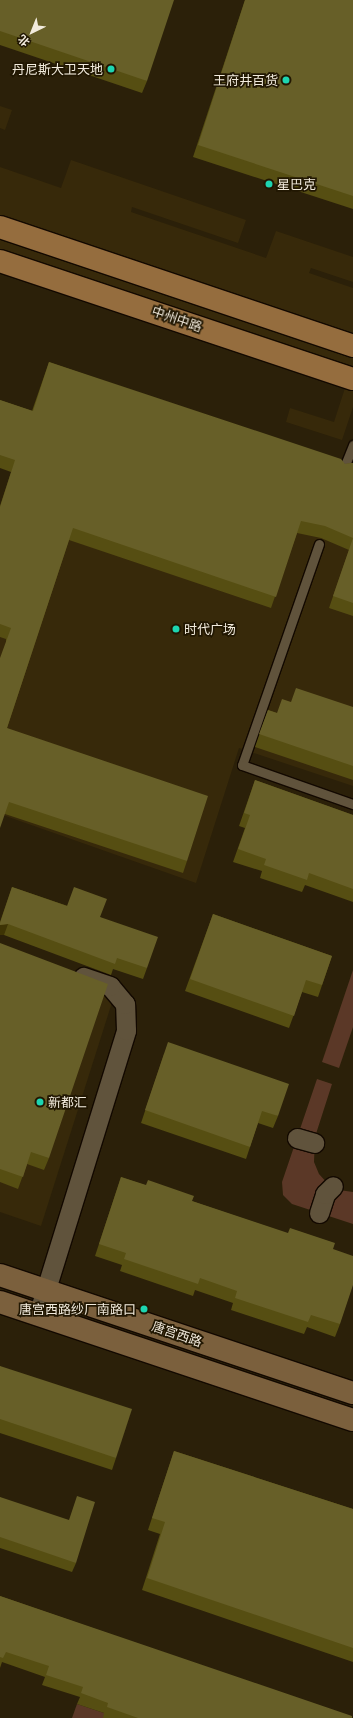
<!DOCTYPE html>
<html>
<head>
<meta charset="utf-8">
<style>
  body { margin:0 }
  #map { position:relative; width:353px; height:1718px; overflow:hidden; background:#2b2009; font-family:"Exo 2","Noto Sans SC",sans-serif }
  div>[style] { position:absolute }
  .built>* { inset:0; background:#37290a }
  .green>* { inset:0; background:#5b3827 }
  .roads { filter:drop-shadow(1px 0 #130900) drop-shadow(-1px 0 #130900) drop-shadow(0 1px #130900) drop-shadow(0 -1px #130900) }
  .lane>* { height:9px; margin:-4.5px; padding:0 4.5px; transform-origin:4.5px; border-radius:4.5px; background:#60533c }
  .street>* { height:19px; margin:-9.5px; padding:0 9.5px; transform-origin:9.5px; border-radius:9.5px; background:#60533c }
  .secondary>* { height:22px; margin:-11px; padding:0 11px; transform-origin:11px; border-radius:11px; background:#7b603d }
  .primary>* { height:22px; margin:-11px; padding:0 11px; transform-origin:11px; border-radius:11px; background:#956d3e }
  .wall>* { inset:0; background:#564e12 }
  .shaded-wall>* { inset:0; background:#3e3405 }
  .building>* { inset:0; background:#675f28 }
  .dots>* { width:11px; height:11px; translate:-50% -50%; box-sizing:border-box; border:2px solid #211702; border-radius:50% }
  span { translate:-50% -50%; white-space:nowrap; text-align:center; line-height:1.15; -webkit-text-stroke:3.5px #211702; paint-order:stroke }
  .poi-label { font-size:13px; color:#f2ebdd }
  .right { translate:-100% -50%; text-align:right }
  .left { translate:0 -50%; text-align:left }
  .street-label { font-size:13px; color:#f2ebdd }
  .north { position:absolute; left:12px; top:12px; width:40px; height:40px; -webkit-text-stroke:3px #211702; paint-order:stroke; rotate:223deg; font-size:11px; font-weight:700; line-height:16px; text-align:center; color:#f2ebdd }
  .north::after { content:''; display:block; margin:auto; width:14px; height:18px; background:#f2ebdd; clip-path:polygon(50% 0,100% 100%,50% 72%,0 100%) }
</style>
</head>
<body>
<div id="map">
  <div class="built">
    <i style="clip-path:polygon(0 106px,12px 110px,5px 130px,0 128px)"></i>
    <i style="clip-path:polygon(71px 160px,246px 220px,238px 243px,132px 207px,131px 212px,266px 258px,276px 231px,353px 257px,353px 282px,311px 268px,309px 273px,353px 288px,353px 407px,342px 440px,286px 422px,290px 408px,334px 422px,345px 388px,0 271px,0 167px,61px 188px)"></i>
    <i style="clip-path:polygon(353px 465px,353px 786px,239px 748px,196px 883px,0 814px,0 509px)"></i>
    <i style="clip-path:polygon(0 947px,115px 993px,41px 1226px,0 1212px)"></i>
  </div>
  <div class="green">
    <i style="clip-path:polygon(353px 970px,353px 1027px,339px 1068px,322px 1062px)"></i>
    <i style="clip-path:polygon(317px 1079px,332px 1084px,315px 1137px,314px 1162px,319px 1174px,328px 1184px,339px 1190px,353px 1192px,353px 1224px,292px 1204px,283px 1195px,282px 1182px)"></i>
    <i style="clip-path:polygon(77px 1704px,104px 1713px,104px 1718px,72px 1718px)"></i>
  </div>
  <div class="roads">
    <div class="lane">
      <i style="left:343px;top:470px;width:27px;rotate:-68deg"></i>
      <i style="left:319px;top:544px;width:234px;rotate:109.2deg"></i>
      <i style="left:242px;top:765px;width:118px;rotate:19.4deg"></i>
    </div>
    <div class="street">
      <i style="left:297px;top:1138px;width:18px;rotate:16deg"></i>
      <i style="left:319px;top:1213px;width:20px;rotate:-72deg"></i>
      <i style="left:325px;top:1194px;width:11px;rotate:-45deg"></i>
      <i style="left:38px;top:1315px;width:298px;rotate:-72.8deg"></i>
      <i style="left:126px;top:1030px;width:26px;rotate:-92deg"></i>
      <i style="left:125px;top:1004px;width:23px;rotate:-130deg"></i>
      <i style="left:110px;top:986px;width:28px;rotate:-161deg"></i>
    </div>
    <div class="secondary">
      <i style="left:0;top:1275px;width:372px;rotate:18.5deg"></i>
      <i style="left:0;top:1302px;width:372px;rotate:18.5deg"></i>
    </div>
    <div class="primary">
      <i style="left:0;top:227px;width:373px;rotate:18.6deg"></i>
      <i style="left:0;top:261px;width:372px;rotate:18.5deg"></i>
    </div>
  </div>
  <div class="wall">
    <i style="clip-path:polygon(0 0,147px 81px,142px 93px,0 45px)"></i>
    <i style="clip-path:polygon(245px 0,353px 0,353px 209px,193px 157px)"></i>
    <i style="clip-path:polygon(49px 362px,345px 464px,353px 463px,353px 616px,329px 608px,349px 550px,321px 538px,297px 533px,271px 608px,69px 540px,7px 728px,187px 861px,183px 873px,5px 814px,6px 639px,0 637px,0 506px,11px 472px,0 468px,0 400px,32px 411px)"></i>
    <i style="clip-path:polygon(353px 707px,353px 780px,255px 747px,268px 710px,277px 713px)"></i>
    <i style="clip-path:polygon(255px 780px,353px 815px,353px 902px,305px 885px,302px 892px,260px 878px,262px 871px,233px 862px,245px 828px,239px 826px)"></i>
    <i style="clip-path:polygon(12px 887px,100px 917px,147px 968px,143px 979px,113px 969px,111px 975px,4px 935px,0 935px,0 922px)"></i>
    <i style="clip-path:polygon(213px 914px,332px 956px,318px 997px,302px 992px,289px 1028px,185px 991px)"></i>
    <i style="clip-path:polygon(0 943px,49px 1158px,44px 1170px,27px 1164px,18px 1189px,0 1182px)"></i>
    <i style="clip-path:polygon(164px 1054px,278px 1116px,273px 1128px,258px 1123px,246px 1159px,141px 1123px)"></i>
    <i style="clip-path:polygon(121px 1177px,333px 1249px,340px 1324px,335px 1337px,307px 1327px,304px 1334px,231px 1310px,233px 1303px,195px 1290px,193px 1296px,120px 1271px,122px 1265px,95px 1256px)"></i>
    <i style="clip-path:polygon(0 1366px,116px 1458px,112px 1470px,0 1433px)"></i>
    <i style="clip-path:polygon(174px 1451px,353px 1509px,353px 1662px,142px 1590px,160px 1534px,148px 1530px)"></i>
    <i style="clip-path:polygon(0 1497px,76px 1563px,72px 1572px,0 1548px)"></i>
    <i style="clip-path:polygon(0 1596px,352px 1718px,103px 1718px,104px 1713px,77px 1704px,80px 1697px,42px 1685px,45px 1677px,2px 1662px,0 1668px)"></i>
  </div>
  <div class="shaded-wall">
    <i style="clip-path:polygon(8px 924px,4px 935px,0 935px,0 925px)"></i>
  </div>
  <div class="building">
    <i style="clip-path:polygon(0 0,174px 0,147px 81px,0 31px)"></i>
    <i style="clip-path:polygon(245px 0,353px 0,353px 196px,198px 145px)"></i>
    <i style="clip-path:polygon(49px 362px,341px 459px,345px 464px,351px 463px,353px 463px,353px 603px,333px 596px,353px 538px,325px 526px,301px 521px,276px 597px,73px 528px,7px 728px,208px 796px,187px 861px,9px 802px,0 828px,0 658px,11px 628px,0 624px,0 507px,15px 460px,0 455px,0 400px,33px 411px)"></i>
    <i style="clip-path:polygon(296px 688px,353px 707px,353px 766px,259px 734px,268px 710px,277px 713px,282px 699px,291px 702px)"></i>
    <i style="clip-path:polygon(255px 780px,353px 815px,353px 889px,309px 873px,307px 880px,264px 865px,266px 859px,238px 849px,250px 815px,244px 813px)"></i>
    <i style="clip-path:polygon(12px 887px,67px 906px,74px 887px,107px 899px,100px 917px,158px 937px,147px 968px,117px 958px,115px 964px,8px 924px,0 925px,0 923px)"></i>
    <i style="clip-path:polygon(213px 914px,332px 956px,322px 985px,306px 980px,294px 1016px,190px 979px)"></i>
    <i style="clip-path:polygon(0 943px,108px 984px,49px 1158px,31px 1152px,23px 1177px,0 1169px)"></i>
    <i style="clip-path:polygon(168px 1042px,289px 1084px,278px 1116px,262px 1111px,250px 1147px,145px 1110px)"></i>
    <i style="clip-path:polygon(121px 1177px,146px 1185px,148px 1180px,194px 1196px,192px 1201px,288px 1233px,290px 1228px,335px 1243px,333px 1249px,353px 1256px,353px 1285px,340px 1324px,311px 1315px,308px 1322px,235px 1298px,237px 1291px,200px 1278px,198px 1284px,124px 1259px,126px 1253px,99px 1244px)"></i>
    <i style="clip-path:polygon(0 1366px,132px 1409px,116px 1458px,0 1419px)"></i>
    <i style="clip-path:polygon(174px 1451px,353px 1509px,353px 1648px,147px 1578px,165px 1522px,152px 1518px)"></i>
    <i style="clip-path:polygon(77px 1496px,95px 1502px,76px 1563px,0 1537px,0 1497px,69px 1520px)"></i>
    <i style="clip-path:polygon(0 1596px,352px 1716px,352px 1718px,138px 1718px,107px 1707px,108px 1703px,81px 1693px,83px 1687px,46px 1675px,49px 1666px,6px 1652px,3px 1658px,0 1657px)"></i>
  </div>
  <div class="dots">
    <i style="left:111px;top:69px;background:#1dd5b1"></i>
    <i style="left:286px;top:80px;background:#1dd5b1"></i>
    <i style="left:269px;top:184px;background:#1dd5b1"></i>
    <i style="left:176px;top:629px;background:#1dd5b1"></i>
    <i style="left:40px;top:1102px;background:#1dd5b1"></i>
    <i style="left:144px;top:1309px;background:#1dd5b1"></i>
  </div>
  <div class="poi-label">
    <span class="right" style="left:103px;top:69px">丹尼斯大卫天地</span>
    <span class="right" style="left:278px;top:80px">王府井百货</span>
    <span class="left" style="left:277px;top:184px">星巴克</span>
    <span class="left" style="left:184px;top:629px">时代广场</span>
    <span class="left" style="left:48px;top:1102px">新都汇</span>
    <span class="right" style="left:136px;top:1309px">唐宫西路纱厂南路口</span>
  </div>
  <div class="street-label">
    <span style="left:177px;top:319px;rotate:19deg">中州中路</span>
    <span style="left:177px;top:1334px;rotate:19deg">唐宫西路</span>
  </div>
  <div class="north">北</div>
</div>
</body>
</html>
